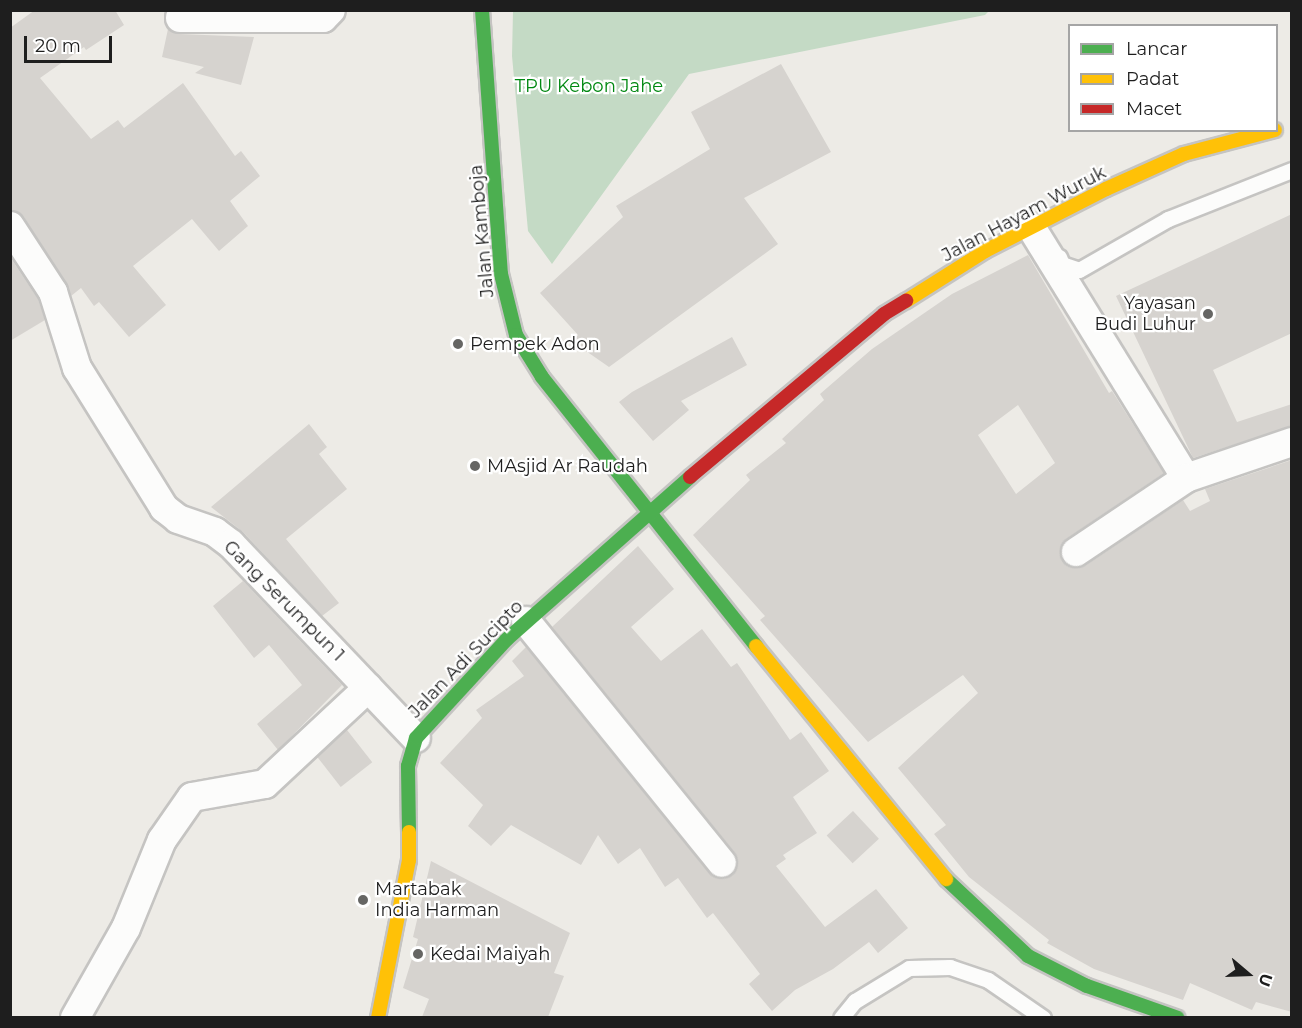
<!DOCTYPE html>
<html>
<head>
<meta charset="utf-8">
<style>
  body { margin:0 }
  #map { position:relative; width:1302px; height:1028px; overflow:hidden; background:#edebe6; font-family:Montserrat,sans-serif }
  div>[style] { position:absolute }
  .cemetery>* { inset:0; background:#c4dac5 }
  .building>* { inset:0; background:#d6d3cf; transform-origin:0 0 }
  .roads { filter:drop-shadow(2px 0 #c5c4c2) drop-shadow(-2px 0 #c5c4c2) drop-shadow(0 2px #c5c4c2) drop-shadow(0 -2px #c5c4c2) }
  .lane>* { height:15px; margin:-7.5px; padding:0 7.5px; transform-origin:7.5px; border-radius:7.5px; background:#fcfcfb }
  .street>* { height:28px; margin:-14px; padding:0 14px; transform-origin:14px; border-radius:14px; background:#fcfcfb }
  .fast>* { height:14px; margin:-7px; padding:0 7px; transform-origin:7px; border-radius:7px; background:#4caf50 }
  .slow>* { height:14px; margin:-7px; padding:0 7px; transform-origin:7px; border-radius:7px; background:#ffc107 }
  .jam>* { height:14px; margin:-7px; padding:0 7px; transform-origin:7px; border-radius:7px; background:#c62828 }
  .dots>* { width:16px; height:16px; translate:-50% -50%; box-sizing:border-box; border:3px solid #fff; border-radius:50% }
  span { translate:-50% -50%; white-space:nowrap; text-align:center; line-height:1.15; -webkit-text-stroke:4.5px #fff; paint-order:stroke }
  .park-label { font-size:18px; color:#081 }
  .street-label { font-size:18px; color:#1e1e1e }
  .poi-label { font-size:18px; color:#1e1e1e }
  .right { translate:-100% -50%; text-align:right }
  .left { translate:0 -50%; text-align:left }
  .frame { position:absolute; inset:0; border:12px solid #1e1e1e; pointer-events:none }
  .legend { position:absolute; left:1068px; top:24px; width:210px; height:108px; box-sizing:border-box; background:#fff; border:2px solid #a5a5a5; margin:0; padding:8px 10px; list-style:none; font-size:18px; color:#1e1e1e }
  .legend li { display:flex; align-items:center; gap:12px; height:30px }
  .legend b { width:30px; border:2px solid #a5a5a5 }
  .north { position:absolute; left:1218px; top:944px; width:60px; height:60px; -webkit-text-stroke:4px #fff; paint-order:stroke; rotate:109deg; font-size:16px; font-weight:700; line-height:24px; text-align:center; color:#1e1e1e }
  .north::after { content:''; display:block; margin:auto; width:21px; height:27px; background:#1e1e1e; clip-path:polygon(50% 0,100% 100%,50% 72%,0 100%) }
  .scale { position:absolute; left:24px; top:36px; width:88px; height:27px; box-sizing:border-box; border:3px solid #1e1e1e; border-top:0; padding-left:8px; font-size:18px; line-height:21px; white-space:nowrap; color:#1e1e1e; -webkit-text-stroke:4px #fff; paint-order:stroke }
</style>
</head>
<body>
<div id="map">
  <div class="cemetery">
    <i style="clip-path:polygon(513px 11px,513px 10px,989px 11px,985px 15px,689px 74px,552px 264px,528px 231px,512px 56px)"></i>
  </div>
  <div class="building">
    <i style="clip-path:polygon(35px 10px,115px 10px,124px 25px,86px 50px,84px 47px,40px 78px,91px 139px,118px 120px,124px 128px,183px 83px,235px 156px,241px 151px,260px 176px,230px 201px,248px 226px,219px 251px,192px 219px,133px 266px,166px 305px,129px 337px,99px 302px,94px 306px,81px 288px,71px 296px,24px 217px,10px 210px,10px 28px)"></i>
    <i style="clip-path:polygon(168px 29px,180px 34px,254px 37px,241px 85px,195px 73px,204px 67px,162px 57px)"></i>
    <i style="clip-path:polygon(781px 64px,831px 152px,744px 198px,778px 244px,609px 367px,573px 342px,578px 335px,540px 293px,623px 217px,616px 206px,710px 149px,691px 112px)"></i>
    <i style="clip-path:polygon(1292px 214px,1292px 333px,1213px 370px,1237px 422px,1292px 404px,1292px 426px,1193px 458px,1116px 296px)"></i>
    <i style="clip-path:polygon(evenodd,1028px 255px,1109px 393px,1112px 391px,1164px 473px,1066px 539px,1060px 553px,1068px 566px,1085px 566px,1183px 500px,1190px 511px,1210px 501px,1205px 489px,1292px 460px,1292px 1012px,1256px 1002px,1252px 1010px,1190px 983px,1183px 1000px,1094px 969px,1047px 943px,1049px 940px,969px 877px,934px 834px,946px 825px,898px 768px,978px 693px,963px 675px,868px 742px,760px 620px,765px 616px,693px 535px,750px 480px,746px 475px,786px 443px,782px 439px,824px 400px,820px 394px,872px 349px,952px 294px,1028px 255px,1018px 405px,1055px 463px,1016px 494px,978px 435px,1018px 405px)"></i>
    <i style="clip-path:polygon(10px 257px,38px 299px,45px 320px,10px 341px)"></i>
    <i style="clip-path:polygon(732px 337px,747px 365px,681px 401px,689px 410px,653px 441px,619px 402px,632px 392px)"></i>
    <i style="clip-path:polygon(309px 424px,327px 447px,319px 454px,347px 489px,286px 539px,339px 603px,322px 616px,243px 532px,211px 507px)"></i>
    <i style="clip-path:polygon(638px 546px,674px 589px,631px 627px,661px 661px,702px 629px,731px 667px,737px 663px,790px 740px,801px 732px,829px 771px,793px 797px,817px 833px,783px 855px,786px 859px,776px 866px,825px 927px,876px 889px,908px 928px,878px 953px,869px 942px,833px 969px,795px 990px,772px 1011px,749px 984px,760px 974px,713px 913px,707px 918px,678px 878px,665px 887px,640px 848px,618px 864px,598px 835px,581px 865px,511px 825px,491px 846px,468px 826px,483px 805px,440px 763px,482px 718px,476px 710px,524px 676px,512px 661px,526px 647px,709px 873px,724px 879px,733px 875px,738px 861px,735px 853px,552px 627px)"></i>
    <i style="clip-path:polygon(243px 581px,342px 685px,278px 750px,257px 724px,302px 685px,269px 645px,254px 658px,213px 606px)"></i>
    <i style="left:347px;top:730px;width:41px;height:40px;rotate:52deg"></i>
    <i style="left:853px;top:811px;width:38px;height:36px;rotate:47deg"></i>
    <i style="clip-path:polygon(431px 861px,570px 933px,554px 973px,564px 976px,548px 1017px,422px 1017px,429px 999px,403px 988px,418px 939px,413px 937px)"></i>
  </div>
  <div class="roads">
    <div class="lane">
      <i style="left:1059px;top:257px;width:8px;rotate:67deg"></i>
      <i style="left:1062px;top:264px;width:18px;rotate:19deg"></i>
      <i style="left:1079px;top:270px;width:103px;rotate:-29.8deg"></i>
      <i style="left:1168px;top:219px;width:133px;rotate:-21.6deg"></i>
      <i style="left:841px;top:1018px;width:22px;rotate:-51deg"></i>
      <i style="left:855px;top:1001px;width:63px;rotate:-31.4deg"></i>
      <i style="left:909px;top:968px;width:41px;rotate:-1.4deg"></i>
      <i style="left:950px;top:967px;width:40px;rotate:18.9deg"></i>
      <i style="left:988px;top:980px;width:67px;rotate:34.6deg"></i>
    </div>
    <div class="street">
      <i style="left:180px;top:18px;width:143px"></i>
      <i style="left:323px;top:18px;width:11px;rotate:-45deg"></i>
      <i style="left:10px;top:226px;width:79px;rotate:56.9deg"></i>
      <i style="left:53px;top:292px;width:80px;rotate:72.5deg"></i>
      <i style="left:77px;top:368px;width:165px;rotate:58.1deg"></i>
      <i style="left:164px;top:508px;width:18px;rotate:38deg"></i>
      <i style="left:178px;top:519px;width:39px;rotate:19deg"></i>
      <i style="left:215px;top:532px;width:20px;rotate:37deg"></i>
      <i style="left:231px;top:544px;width:268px;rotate:46.4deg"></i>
      <i style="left:1031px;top:227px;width:295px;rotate:58.3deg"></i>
      <i style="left:1186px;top:478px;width:112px;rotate:-18.8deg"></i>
      <i style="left:1076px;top:552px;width:133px;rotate:-33.9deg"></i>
      <i style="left:526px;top:621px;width:311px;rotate:51deg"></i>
      <i style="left:75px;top:1018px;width:103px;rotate:-60.5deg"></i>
      <i style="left:126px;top:928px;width:95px;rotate:-67.8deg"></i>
      <i style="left:162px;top:840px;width:52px;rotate:-55.1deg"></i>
      <i style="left:192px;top:797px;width:74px;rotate:-10.1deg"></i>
      <i style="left:265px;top:784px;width:141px;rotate:-43deg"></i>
    </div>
    <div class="fast">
      <i style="left:482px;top:10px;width:265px;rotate:85.9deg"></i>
      <i style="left:501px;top:274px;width:63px;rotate:76.2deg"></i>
      <i style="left:516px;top:335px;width:49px;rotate:58.2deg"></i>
      <i style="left:542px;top:377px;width:344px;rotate:51.5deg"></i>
      <i style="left:409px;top:832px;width:66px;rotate:-90.9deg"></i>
      <i style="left:408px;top:766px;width:29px;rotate:-74deg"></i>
      <i style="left:416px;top:738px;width:134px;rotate:-47.4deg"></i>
      <i style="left:507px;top:639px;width:244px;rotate:-41.5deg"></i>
      <i style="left:946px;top:879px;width:112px;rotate:43.2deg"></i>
      <i style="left:1028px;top:956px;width:66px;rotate:27deg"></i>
      <i style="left:1087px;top:986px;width:96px;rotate:19.4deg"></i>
    </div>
    <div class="slow">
      <i style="left:906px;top:301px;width:93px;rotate:-32.3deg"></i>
      <i style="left:985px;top:251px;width:136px;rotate:-27.1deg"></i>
      <i style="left:1106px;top:189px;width:85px;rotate:-24.2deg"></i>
      <i style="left:1184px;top:154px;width:94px;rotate:-14.8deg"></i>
      <i style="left:756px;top:646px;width:301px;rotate:50.8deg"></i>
      <i style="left:378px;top:1018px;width:161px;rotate:-78.9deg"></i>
      <i style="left:409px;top:860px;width:28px;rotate:-90deg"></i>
    </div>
    <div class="jam">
      <i style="left:690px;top:477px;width:253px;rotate:-40deg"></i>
      <i style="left:884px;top:314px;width:26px;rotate:-31deg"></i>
    </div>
  </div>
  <div class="dots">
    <i style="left:1208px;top:314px;background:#666664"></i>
    <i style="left:458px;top:344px;background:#666664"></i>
    <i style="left:475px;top:466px;background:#666664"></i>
    <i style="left:363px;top:900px;background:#666664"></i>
    <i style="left:418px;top:954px;background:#666664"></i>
  </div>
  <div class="park-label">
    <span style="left:589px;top:86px">TPU Kebon Jahe</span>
  </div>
  <div class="street-label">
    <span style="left:1024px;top:214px;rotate:-28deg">Jalan Hayam Wuruk</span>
    <span style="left:482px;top:231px;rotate:-95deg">Jalan Kamboja</span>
    <span style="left:284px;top:601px;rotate:45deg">Gang Serumpun 1</span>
    <span style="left:466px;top:659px;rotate:-46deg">Jalan Adi Sucipto</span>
  </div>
  <div class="poi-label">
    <span class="right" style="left:1196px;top:314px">Yayasan<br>Budi Luhur</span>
    <span class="left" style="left:470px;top:344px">Pempek Adon</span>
    <span class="left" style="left:487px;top:466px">MAsjid Ar Raudah</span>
    <span class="left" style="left:375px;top:900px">Martabak<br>India Harman</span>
    <span class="left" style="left:430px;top:954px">Kedai Maiyah</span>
  </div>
  <div class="frame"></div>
  <ul class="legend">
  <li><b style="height:8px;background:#4caf50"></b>Lancar</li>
  <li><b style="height:8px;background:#ffc107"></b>Padat</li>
  <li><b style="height:8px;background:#c62828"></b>Macet</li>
  </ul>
  <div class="north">U</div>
  <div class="scale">20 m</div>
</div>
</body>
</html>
